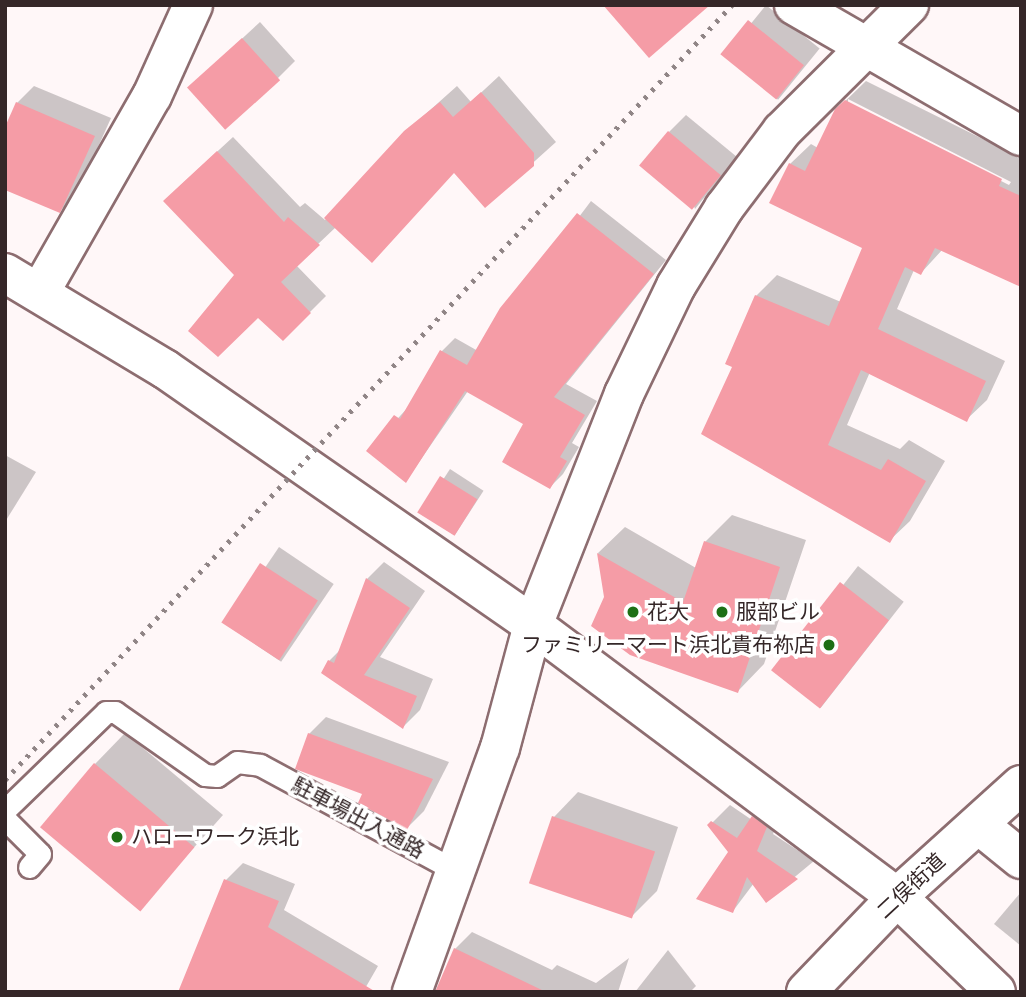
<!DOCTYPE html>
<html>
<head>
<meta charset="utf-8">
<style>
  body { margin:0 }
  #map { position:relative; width:1026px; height:997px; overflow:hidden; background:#fff7f8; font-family:"DM Sans","Noto Sans JP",sans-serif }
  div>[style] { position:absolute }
  .shadow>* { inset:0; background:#0003; transform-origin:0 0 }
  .building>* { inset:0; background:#f59ca6; transform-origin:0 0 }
  .roads { filter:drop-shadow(2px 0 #8d6d70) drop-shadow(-2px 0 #8d6d70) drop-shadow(0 2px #8d6d70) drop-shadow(0 -2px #8d6d70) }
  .service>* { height:21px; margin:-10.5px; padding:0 10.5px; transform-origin:10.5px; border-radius:10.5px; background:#fff }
  .minor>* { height:38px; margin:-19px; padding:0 19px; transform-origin:19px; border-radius:19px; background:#fff }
  .tertiary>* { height:38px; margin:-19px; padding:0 19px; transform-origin:19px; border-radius:19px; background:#fff }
  .rail>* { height:5px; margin-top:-2.5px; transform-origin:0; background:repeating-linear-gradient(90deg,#908586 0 3.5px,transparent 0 10.5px) }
  .dots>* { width:19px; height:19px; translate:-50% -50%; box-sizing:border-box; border:4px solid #fff; border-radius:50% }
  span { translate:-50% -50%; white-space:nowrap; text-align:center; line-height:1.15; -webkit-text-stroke:7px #fff; paint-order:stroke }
  .poi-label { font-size:21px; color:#352728 }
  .left { translate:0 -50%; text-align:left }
  .right { translate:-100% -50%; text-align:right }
  .street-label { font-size:21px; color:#352728 }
  .frame { position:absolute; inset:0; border:7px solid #352728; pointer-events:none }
</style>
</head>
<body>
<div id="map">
  <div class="shadow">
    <i style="left:766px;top:5px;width:69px;height:66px;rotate:39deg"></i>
    <i style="clip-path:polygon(260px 22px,295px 61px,278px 78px,207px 71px)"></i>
    <i style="clip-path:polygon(499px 76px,556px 142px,485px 206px,455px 171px,336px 227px,296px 265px,326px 296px,283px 339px,236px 275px,181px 185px,233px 137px,300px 207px,305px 203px,325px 220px,401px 136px,457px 86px,471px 102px)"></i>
    <i style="clip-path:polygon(evenodd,866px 81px,1021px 158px,1021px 285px,943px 249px,921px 273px,914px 270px,897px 309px,1005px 361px,987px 400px,966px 420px,870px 372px,847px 425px,900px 449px,909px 440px,945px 461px,910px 521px,889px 541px,734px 366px,756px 296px,777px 275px,841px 302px,864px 248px,790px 164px,811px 144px,818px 148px,836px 110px,866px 81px,848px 99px,1011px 182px,1009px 185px,848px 103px,848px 99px)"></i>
    <i style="clip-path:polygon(34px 86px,111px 118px,77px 194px,60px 211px,17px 103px)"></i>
    <i style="clip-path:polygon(686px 115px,737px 157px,695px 209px,669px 132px)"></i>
    <i style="clip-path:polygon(591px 201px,666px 260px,566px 384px,597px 401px,572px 443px,579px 447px,563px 474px,550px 487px,526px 423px,468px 391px,406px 481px,368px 451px,411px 404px,442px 351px,455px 338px,478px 351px)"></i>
    <i style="clip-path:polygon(5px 455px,36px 472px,5px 522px)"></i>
    <i style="left:450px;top:469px;width:40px;height:53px;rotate:33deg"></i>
    <i style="clip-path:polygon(732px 515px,806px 540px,764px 664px,738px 691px,606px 597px,598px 553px,625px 527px,696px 568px,705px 542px)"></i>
    <i style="left:279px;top:547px;width:66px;height:94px;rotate:34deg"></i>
    <i style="clip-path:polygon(384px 562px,425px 591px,380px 657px,433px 679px,420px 710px,403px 727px,329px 661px,341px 649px,367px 579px)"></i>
    <i style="left:858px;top:566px;width:58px;height:135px;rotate:38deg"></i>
    <i style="clip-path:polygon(326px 717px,449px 762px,424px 811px,407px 828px,365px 793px,309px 734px)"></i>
    <i style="clip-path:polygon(125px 733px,223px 815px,140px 908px,95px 764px)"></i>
    <i style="clip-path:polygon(578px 792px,678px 827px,657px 891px,632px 916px,554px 817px)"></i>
    <i style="clip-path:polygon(770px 800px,783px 809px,773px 834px,814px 861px,767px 900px,754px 883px,733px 911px,730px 852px,710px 825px,730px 805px,752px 820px)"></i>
    <i style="clip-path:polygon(243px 863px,295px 884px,284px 910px,378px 966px,363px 992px,293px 992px,226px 880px)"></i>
    <i style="clip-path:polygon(1021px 892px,1021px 946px,994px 924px)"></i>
    <i style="clip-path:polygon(472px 932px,552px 970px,557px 965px,596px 983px,629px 958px,618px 992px,446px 992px,455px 949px)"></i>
    <i style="clip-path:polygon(668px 950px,696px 986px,690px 992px,635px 992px)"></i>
  </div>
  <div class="building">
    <i style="clip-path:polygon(603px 5px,710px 5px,649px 58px)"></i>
    <i style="left:748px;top:20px;width:72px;height:44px;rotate:39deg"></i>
    <i style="left:242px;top:38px;width:57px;height:74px;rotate:48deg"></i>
    <i style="clip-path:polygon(481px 92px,534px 153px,534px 166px,485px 208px,454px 173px,372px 263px,324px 218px,404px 131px,440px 102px,453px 117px)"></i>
    <i style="clip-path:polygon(845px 100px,1002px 179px,999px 186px,1021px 196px,1021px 287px,935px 248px,921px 275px,905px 267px,878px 329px,986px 381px,967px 422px,861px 370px,828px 445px,881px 470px,888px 459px,926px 481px,890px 543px,701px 434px,732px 367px,725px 364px,755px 295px,829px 326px,862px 248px,769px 203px,789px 163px,805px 171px,835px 109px)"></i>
    <i style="clip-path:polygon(16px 102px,95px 136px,60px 213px,5px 190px,5px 127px)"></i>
    <i style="left:668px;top:131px;width:69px;height:45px;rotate:40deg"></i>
    <i style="clip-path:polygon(217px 151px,284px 222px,288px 217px,320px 245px,281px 282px,311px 313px,283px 341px,258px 318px,218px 357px,188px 331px,234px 275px,163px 201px)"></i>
    <i style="clip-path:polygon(577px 213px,654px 274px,554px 397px,585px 415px,560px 457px,567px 461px,550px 489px,502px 462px,523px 424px,465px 391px,406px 483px,366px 451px,394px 415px,400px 419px,440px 350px,467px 365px,500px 308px)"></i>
    <i style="left:440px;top:476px;width:44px;height:43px;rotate:32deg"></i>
    <i style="clip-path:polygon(704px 541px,780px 567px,738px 693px,630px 655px,591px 626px,604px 597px,597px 553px,683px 602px)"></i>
    <i style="left:260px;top:563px;width:69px;height:71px;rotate:33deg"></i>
    <i style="clip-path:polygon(366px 578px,410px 608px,364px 675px,417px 696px,403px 729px,321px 673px,328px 660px,334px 663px)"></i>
    <i style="left:840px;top:582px;width:62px;height:112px;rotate:38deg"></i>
    <i style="clip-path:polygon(308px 733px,433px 779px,407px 830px,358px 803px,362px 794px,295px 769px)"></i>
    <i style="left:94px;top:763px;width:131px;height:84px;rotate:40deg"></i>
    <i style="left:552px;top:816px;width:109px;height:71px;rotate:19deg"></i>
    <i style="clip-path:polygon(752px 816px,767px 827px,757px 851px,798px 879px,766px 903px,747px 877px,733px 913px,696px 899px,728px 852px,707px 825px,711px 821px,737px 838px)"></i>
    <i style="clip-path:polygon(224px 879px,279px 901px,268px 927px,376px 992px,178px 992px)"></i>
    <i style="clip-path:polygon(454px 948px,546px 992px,435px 992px)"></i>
  </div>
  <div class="roads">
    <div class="service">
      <i style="left:5px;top:810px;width:141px;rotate:-44.1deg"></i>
      <i style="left:106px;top:712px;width:9px"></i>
      <i style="left:115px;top:712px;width:110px;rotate:35deg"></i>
      <i style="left:205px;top:775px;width:12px;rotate:5deg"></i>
      <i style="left:217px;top:776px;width:24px;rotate:-35deg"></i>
      <i style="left:237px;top:762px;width:23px;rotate:7deg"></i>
      <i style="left:260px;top:765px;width:223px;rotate:28.4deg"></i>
      <i style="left:5px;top:819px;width:49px;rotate:45deg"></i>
      <i style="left:40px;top:854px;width:17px;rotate:130deg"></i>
    </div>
    <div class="minor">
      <i style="left:794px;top:5px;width:262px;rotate:30deg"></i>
      <i style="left:40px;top:292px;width:226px;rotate:-60.3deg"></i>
      <i style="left:152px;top:96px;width:100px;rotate:-65.7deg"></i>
      <i style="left:979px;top:825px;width:54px;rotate:39deg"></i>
      <i style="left:412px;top:992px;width:259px;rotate:-70.2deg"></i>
      <i style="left:500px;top:748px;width:127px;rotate:-75deg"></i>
      <i style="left:533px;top:625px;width:248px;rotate:-68.5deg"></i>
      <i style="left:624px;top:394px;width:120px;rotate:-64.3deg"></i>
      <i style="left:676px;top:286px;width:92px;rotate:-58.4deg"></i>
      <i style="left:724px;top:208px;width:96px;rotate:-53deg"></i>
      <i style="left:782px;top:131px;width:179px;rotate:-44.8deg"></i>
    </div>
    <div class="tertiary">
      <i style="left:5px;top:273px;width:187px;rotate:31deg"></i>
      <i style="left:165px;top:369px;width:448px;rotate:34.8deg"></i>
      <i style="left:533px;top:625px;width:454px;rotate:36.8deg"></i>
      <i style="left:897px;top:897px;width:137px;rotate:43.8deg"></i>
      <i style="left:806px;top:992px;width:132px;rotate:-46.2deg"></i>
      <i style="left:897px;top:897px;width:167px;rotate:-42.1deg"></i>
    </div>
  </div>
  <div class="rail">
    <i style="left:5px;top:780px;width:1063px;rotate:-46.83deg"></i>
  </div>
  <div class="dots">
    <i style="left:633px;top:612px;background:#1d6f15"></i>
    <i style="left:722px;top:612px;background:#1d6f15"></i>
    <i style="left:829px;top:645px;background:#1d6f15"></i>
    <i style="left:117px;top:837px;background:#1d6f15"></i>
  </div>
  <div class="poi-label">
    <span class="left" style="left:647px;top:612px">花大</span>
    <span class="left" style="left:736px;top:612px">服部ビル</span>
    <span class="right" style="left:815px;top:645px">ファミリーマート浜北貴布祢店</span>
    <span class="left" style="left:131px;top:837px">ハローワーク浜北</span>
  </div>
  <div class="street-label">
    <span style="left:358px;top:818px;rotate:28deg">駐車場出入通路</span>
    <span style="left:911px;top:886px;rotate:-43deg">二俣街道</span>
  </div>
  <div class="frame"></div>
</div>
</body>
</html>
